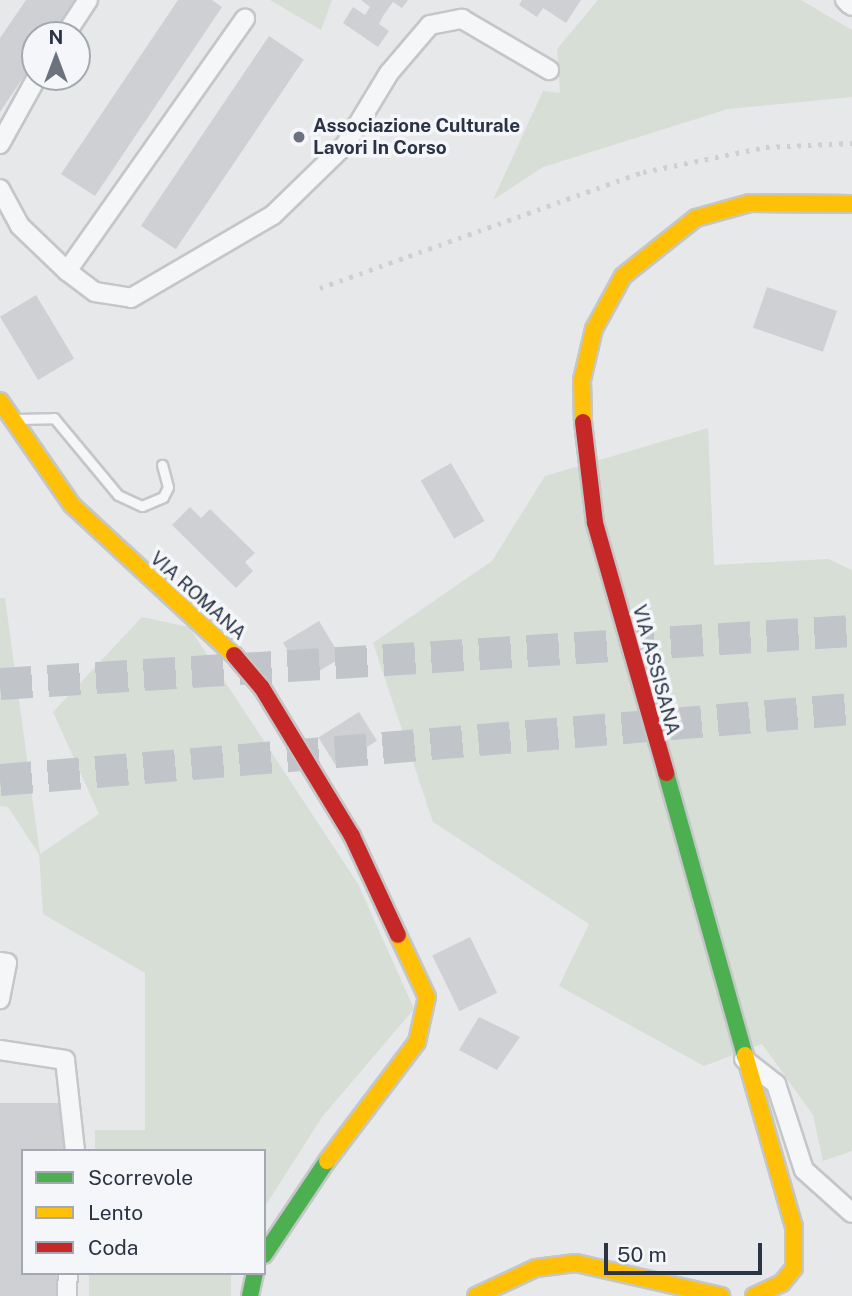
<!DOCTYPE html>
<html>
<head>
<meta charset="utf-8">
<style>
  body { margin:0 }
  #map { position:relative; width:852px; height:1296px; overflow:hidden; background:#e6e8ea; font-family:"Public Sans",sans-serif }
  div>[style] { position:absolute }
  .green>* { inset:0; background:#d6ded6; transform-origin:0 0 }
  .building>* { inset:0; background:#ced0d3; transform-origin:0 0 }
  .highway-tunnel>* { height:32px; margin-top:-16px; transform-origin:0; background:repeating-linear-gradient(90deg,#c1c4c9 0 32px,transparent 0 48px) }
  .roads { filter:drop-shadow(2px 0 #c4c6c8) drop-shadow(-2px 0 #c4c6c8) drop-shadow(0 2px #c4c6c8) drop-shadow(0 -2px #c4c6c8) }
  .lane>* { height:9px; margin:-4.5px; padding:0 4.5px; transform-origin:4.5px; border-radius:4.5px; background:#f5f6f7 }
  .street>* { height:18px; margin:-9px; padding:0 9px; transform-origin:9px; border-radius:9px; background:#f5f6f7 }
  .fast>* { height:16px; margin:-8px; padding:0 8px; transform-origin:8px; border-radius:8px; background:#4caf50 }
  .slow>* { height:16px; margin:-8px; padding:0 8px; transform-origin:8px; border-radius:8px; background:#ffc107 }
  .jam>* { height:16px; margin:-8px; padding:0 8px; transform-origin:8px; border-radius:8px; background:#c62828 }
  .rail>* { height:5px; margin-top:-2.5px; transform-origin:0; background:repeating-linear-gradient(90deg,#cecfd2 0 3.5px,transparent 0 10.5px) }
  .dots>* { width:19px; height:19px; translate:-50% -50%; box-sizing:border-box; border:4px solid #f4f6f9; border-radius:50% }
  span { translate:-50% -50%; white-space:nowrap; text-align:center; line-height:1.15; -webkit-text-stroke:7px #f4f6f9; paint-order:stroke }
  .poi-label { font-size:19px; color:#2b3445; font-weight:700 }
  .left { translate:0 -50%; text-align:left }
  .street-label { font-size:19px; color:#2b3445 }
  .legend { position:absolute; left:21px; top:1149px; width:245px; height:126px; box-sizing:border-box; background:#f4f6f9; border:2px solid #a4a8b1; margin:0; padding:9px 12px; list-style:none; font-size:21px; color:#2b3445 }
  .legend li { display:flex; align-items:center; gap:14px; height:35px }
  .legend b { width:35px; border:2px solid #a4a8b1 }
  .north { position:absolute; left:21px; top:21px; width:70px; height:70px; box-sizing:border-box; background:#f4f6f9; border:2px solid #a4a8b1; border-radius:50%; rotate:0deg; font-size:19px; font-weight:700; line-height:28px; text-align:center; color:#2b3445 }
  .north::after { content:''; display:block; margin:auto; width:24px; height:32px; background:#6c737f; clip-path:polygon(50% 0,100% 100%,50% 72%,0 100%) }
  .scale { position:absolute; left:604px; top:1243px; width:158px; height:32px; box-sizing:border-box; border:4px solid #2b3445; border-top:0; padding-left:9px; font-size:21px; line-height:24px; white-space:nowrap; color:#2b3445; -webkit-text-stroke:5px #f4f6f9; paint-order:stroke }
</style>
</head>
<body>
<div id="map">
  <div class="green">
    <i style="clip-path:polygon(270px 0,332px 0,321px 30px)"></i>
    <i style="clip-path:polygon(598px 0,801px 0,852px 30px,852px 97px,728px 109px,543px 167px,493px 200px,543px 91px,560px 93px,557px 49px)"></i>
    <i style="clip-path:polygon(708px 428px,714px 565px,828px 559px,852px 570px,852px 1151px,823px 1161px,813px 1115px,762px 1044px,704px 1066px,559px 986px,589px 924px,433px 822px,373px 643px,492px 561px,545px 476px)"></i>
    <i style="clip-path:polygon(0 598px,5px 598px,40px 854px,99px 814px,53px 712px,142px 617px,189px 627px,358px 884px,414px 1009px,322px 1117px,264px 1208px,264px 1151px,95px 1151px,95px 1130px,145px 1130px,145px 973px,43px 914px,39px 854px,8px 807px,0 806px)"></i>
    <i style="left:89px;top:1273px;width:142px;height:23px"></i>
  </div>
  <div class="building">
    <i style="clip-path:polygon(26px 0,76px 0,52px 35px,35px 35px,35px 60px,0 112px,0 38px)"></i>
    <i style="clip-path:polygon(178px 0,212px 0,222px 7px,95px 196px,61px 174px)"></i>
    <i style="clip-path:polygon(361px 0,408px 0,402px 8px,393px 2px,383px 16px,379px 24px,389px 31px,378px 47px,343px 23px,353px 7px,365px 15px,370px 7px)"></i>
    <i style="clip-path:polygon(522px 0,581px 0,566px 23px,543px 8px,537px 17px,519px 5px)"></i>
    <i style="left:269px;top:36px;width:42px;height:229px;rotate:34deg"></i>
    <i style="left:767px;top:287px;width:74px;height:43px;rotate:19deg"></i>
    <i style="left:36px;top:295px;width:74px;height:42px;rotate:59deg"></i>
    <i style="left:451px;top:463px;width:67px;height:35px;rotate:60deg"></i>
    <i style="clip-path:polygon(190px 507px,201px 518px,210px 509px,255px 553px,245px 562px,253px 571px,236px 588px,172px 525px)"></i>
    <i style="left:319px;top:621px;width:43px;height:42px;rotate:59deg"></i>
    <i style="left:359px;top:712px;width:34px;height:48px;rotate:58deg"></i>
    <i style="left:470px;top:937px;width:62px;height:42px;rotate:64deg"></i>
    <i style="clip-path:polygon(479px 1017px,520px 1037px,497px 1070px,459px 1050px)"></i>
    <i style="clip-path:polygon(0 1103px,66px 1103px,64px 1151px,23px 1151px,23px 1273px,57px 1273px,56px 1296px,0 1296px)"></i>
  </div>
  <div class="highway-tunnel">
    <i style="left:0;top:684px;width:854px;rotate:-3.56deg"></i>
    <i style="left:0;top:780px;width:855px;rotate:-4.76deg"></i>
  </div>
  <div class="roads">
    <div class="lane">
      <i style="left:15px;top:419px;width:39px;rotate:-1deg"></i>
      <i style="left:54px;top:418px;width:100px;rotate:50.3deg"></i>
      <i style="left:118px;top:495px;width:26px;rotate:25deg"></i>
      <i style="left:142px;top:506px;width:23px;rotate:-23deg"></i>
      <i style="left:163px;top:497px;width:11px;rotate:-63deg"></i>
      <i style="left:168px;top:487px;width:23px;rotate:-105deg"></i>
    </div>
    <div class="street">
      <i style="left:845px;top:0;width:9px;rotate:41deg"></i>
      <i style="left:65px;top:35px;width:42px;rotate:-56.7deg"></i>
      <i style="left:0;top:144px;width:77px;rotate:-61.1deg"></i>
      <i style="left:0;top:189px;width:42px;rotate:61.6deg"></i>
      <i style="left:20px;top:226px;width:65px;rotate:43.8deg"></i>
      <i style="left:67px;top:271px;width:35px;rotate:37deg"></i>
      <i style="left:95px;top:292px;width:36px;rotate:9deg"></i>
      <i style="left:131px;top:298px;width:164px;rotate:-30.3deg"></i>
      <i style="left:273px;top:215px;width:102px;rotate:-44.2deg"></i>
      <i style="left:346px;top:144px;width:83px;rotate:-58.8deg"></i>
      <i style="left:389px;top:73px;width:63px;rotate:-49.5deg"></i>
      <i style="left:430px;top:25px;width:33px;rotate:-11deg"></i>
      <i style="left:462px;top:19px;width:101px;rotate:30.4deg"></i>
      <i style="left:67px;top:271px;width:309px;rotate:-54.8deg"></i>
      <i style="left:0;top:962px;width:7px;rotate:8deg"></i>
      <i style="left:7px;top:963px;width:37px;rotate:101deg"></i>
      <i style="left:0;top:1050px;width:66px;rotate:8.7deg"></i>
      <i style="left:65px;top:1060px;width:92px;rotate:83.7deg"></i>
      <i style="left:744px;top:1059px;width:41px;rotate:38deg"></i>
      <i style="left:776px;top:1084px;width:90px;rotate:72deg"></i>
      <i style="left:804px;top:1170px;width:64px;rotate:41.9deg"></i>
      <i style="left:67px;top:1296px;width:23px;rotate:-88deg"></i>
    </div>
    <div class="fast">
      <i style="left:666px;top:773px;width:293px;rotate:74.4deg"></i>
      <i style="left:264px;top:1255px;width:113px;rotate:-56.2deg"></i>
      <i style="left:250px;top:1296px;width:24px;rotate:-78deg"></i>
    </div>
    <div class="slow">
      <i style="left:0;top:401px;width:126px;rotate:55.3deg"></i>
      <i style="left:72px;top:505px;width:221px;rotate:42.8deg"></i>
      <i style="left:583px;top:422px;width:42px;rotate:-91.4deg"></i>
      <i style="left:582px;top:380px;width:52px;rotate:-76.8deg"></i>
      <i style="left:594px;top:329px;width:60px;rotate:-61.3deg"></i>
      <i style="left:623px;top:276px;width:93px;rotate:-38.5deg"></i>
      <i style="left:696px;top:218px;width:56px;rotate:-15.5deg"></i>
      <i style="left:750px;top:203px;width:102px;rotate:0.6deg"></i>
      <i style="left:745px;top:1055px;width:179px;rotate:74.1deg"></i>
      <i style="left:794px;top:1227px;width:41px;rotate:90deg"></i>
      <i style="left:794px;top:1268px;width:19px;rotate:129deg"></i>
      <i style="left:782px;top:1283px;width:31px;rotate:155deg"></i>
      <i style="left:327px;top:1161px;width:149px;rotate:-52.9deg"></i>
      <i style="left:417px;top:1042px;width:46px;rotate:-77.5deg"></i>
      <i style="left:427px;top:997px;width:68px;rotate:-115.1deg"></i>
      <i style="left:476px;top:1296px;width:66px;rotate:-25deg"></i>
      <i style="left:536px;top:1268px;width:40px;rotate:-7.1deg"></i>
      <i style="left:576px;top:1263px;width:149px;rotate:12.8deg"></i>
    </div>
    <div class="jam">
      <i style="left:583px;top:422px;width:102px;rotate:83.2deg"></i>
      <i style="left:595px;top:523px;width:260px;rotate:74.1deg"></i>
      <i style="left:234px;top:655px;width:43px;rotate:49.7deg"></i>
      <i style="left:262px;top:688px;width:173px;rotate:58.7deg"></i>
      <i style="left:352px;top:836px;width:109px;rotate:65.1deg"></i>
    </div>
  </div>
  <div class="rail">
    <i style="left:320px;top:288px;width:343px;rotate:-19.8deg"></i>
    <i style="left:643px;top:172px;width:126px;rotate:-11.5deg"></i>
    <i style="left:766px;top:147px;width:86px;rotate:-2.7deg"></i>
  </div>
  <div class="dots">
    <i style="left:299px;top:137px;background:#6c737f"></i>
  </div>
  <div class="poi-label">
    <span class="left" style="left:313px;top:137px">Associazione Culturale<br>Lavori In Corso</span>
  </div>
  <div class="street-label">
    <span style="left:198px;top:596px;rotate:42deg">VIA ROMANA</span>
    <span style="left:656px;top:670px;rotate:75deg">VIA ASSISANA</span>
  </div>
  <ul class="legend">
  <li><b style="height:9px;background:#4caf50"></b>Scorrevole</li>
  <li><b style="height:9px;background:#ffc107"></b>Lento</li>
  <li><b style="height:9px;background:#c62828"></b>Coda</li>
  </ul>
  <div class="north">N</div>
  <div class="scale">50 m</div>
</div>
</body>
</html>
